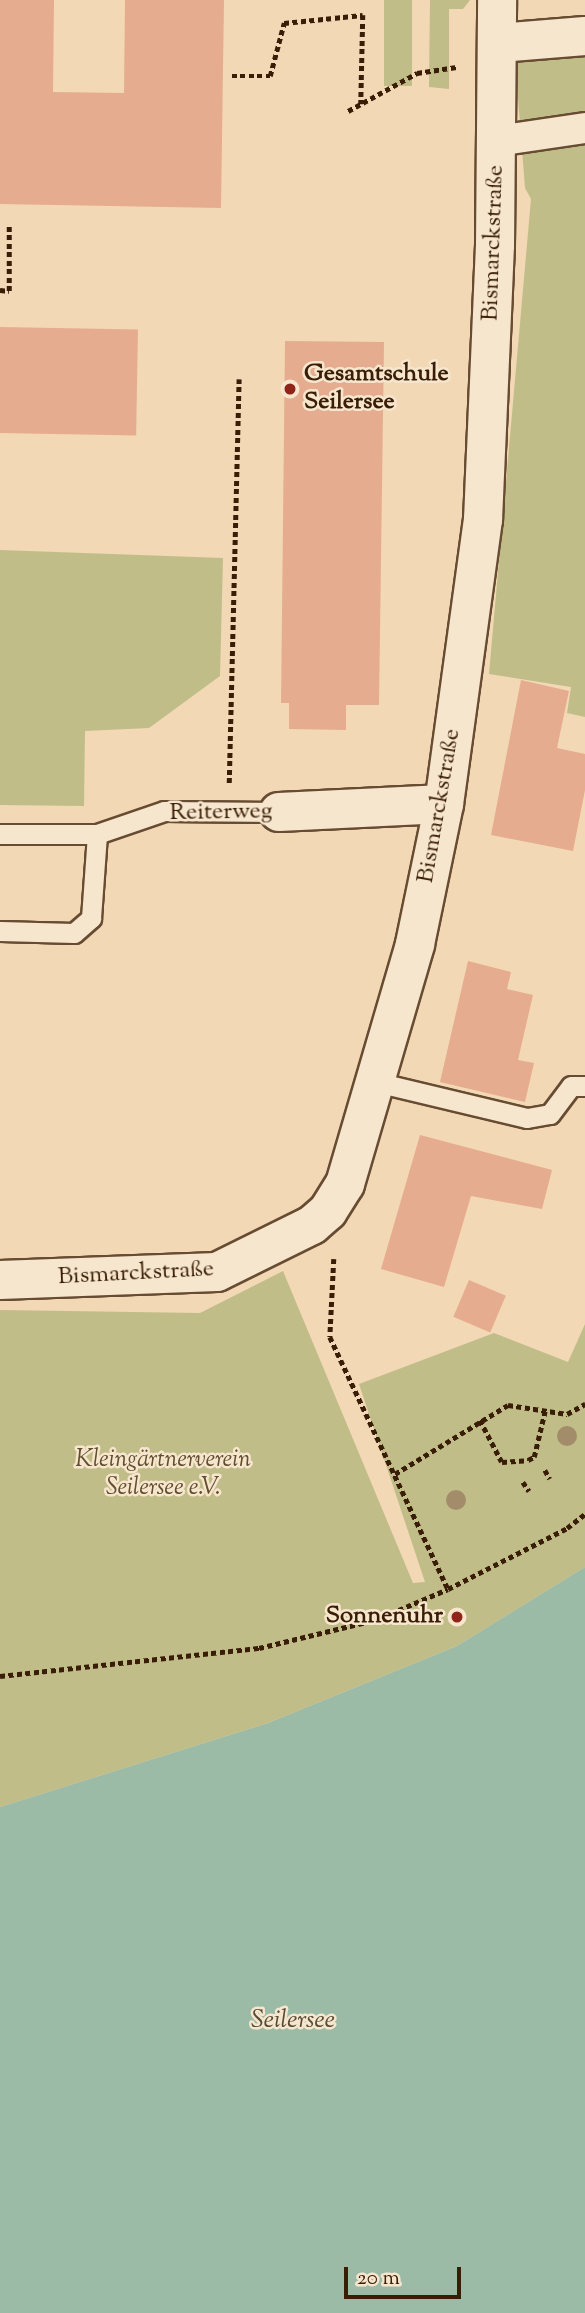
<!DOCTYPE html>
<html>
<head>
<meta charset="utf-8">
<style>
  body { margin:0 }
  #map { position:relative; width:585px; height:2313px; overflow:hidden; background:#f2d8b4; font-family:"Sorts Mill Goudy",serif }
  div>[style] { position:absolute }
  .green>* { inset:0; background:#c0bd89; transform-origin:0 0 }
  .water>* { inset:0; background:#9cbba7 }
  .building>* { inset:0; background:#e6ac8f; transform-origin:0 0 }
  .path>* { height:4.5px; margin-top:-2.25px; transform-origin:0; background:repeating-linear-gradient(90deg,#391d06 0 5px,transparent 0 8.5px) }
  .roads { filter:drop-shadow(2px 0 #674c32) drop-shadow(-2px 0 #674c32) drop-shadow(0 2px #674c32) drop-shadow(0 -2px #674c32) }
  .service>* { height:19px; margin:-9.5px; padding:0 9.5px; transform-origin:9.5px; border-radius:9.5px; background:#f7e6ce }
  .pedestrian>* { height:30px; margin:-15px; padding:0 15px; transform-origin:15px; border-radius:15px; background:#f7e6ce }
  .minor>* { height:38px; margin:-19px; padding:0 19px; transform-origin:19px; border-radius:19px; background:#f7e6ce }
  .trees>* { width:20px; height:20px; margin:-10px; border-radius:50%; background:#a38c6a }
  .dots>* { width:19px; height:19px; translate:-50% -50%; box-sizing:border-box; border:4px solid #f7e6ce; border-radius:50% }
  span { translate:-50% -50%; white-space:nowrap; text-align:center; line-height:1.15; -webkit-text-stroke:5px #f7e6ce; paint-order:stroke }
  .street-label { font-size:24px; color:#391d06 }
  .poi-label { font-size:24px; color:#391d06; font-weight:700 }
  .left { translate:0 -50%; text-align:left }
  .right { translate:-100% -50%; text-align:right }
  .park-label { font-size:24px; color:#624d2d; font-style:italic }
  .water-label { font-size:26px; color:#574c36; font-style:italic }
  .scale { position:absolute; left:344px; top:2267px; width:117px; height:32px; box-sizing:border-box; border:4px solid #391d06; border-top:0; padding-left:9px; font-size:21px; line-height:24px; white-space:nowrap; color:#391d06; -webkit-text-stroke:5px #f7e6ce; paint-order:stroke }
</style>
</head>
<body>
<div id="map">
  <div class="green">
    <i style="left:384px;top:0;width:28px;height:86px"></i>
    <i style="clip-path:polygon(430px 0,470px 0,463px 9px,449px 9px,449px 89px,429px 87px)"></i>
    <i style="clip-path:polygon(585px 53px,585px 717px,567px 713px,571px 687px,489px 674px,531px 199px,525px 188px,515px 59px)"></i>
    <i style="clip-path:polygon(0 550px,223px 558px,220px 676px,149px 728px,85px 731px,84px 806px,0 805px)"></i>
    <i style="clip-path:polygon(283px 1271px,413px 1583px,425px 1582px,359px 1384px,494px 1333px,568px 1362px,585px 1324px,585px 1567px,457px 1646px,268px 1723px,0 1807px,0 1310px,200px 1313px)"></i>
  </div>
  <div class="water">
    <i style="clip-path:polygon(585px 1567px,585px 2313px,0 2313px,0 1807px,268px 1723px,457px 1646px)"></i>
  </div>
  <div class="building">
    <i style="clip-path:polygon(0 0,54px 0,53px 92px,124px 93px,125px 0,224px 0,221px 208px,0 204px)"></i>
    <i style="left:0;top:327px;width:138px;height:106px;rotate:1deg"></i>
    <i style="clip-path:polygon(285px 341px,384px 342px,379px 705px,346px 705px,346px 730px,289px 729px,289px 703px,281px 703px)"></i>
    <i style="clip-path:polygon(521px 680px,569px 691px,557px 748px,585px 754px,585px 790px,573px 851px,491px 835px)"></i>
    <i style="clip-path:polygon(468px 961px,511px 972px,507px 989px,533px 995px,518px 1060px,534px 1063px,525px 1102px,440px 1082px)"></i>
    <i style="clip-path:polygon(420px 1135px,552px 1170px,542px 1209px,471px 1196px,444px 1287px,381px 1269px)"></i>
    <i style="left:469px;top:1280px;width:40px;height:40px;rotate:23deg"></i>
  </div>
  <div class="path">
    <i style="left:232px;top:76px;width:38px"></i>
    <i style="left:270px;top:76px;width:55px;rotate:-75.2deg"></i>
    <i style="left:284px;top:23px;width:79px;rotate:-5.8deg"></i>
    <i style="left:363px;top:15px;width:89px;rotate:91.3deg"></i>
    <i style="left:348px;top:111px;width:79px;rotate:-28.8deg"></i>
    <i style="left:417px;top:73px;width:40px;rotate:-8.5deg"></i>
    <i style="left:0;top:290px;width:9px;rotate:6deg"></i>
    <i style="left:9px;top:291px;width:65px;rotate:-90deg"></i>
    <i style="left:229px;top:783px;width:404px;rotate:-88.6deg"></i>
    <i style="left:334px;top:1259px;width:78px;rotate:92.9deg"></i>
    <i style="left:330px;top:1337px;width:278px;rotate:64.9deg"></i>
    <i style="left:480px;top:1420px;width:47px;rotate:62.4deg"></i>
    <i style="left:502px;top:1462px;width:26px;rotate:-4deg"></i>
    <i style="left:528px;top:1460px;width:7px;rotate:-27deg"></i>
    <i style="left:534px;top:1457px;width:47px;rotate:-76.6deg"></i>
    <i style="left:545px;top:1470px;width:10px;rotate:61deg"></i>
    <i style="left:395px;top:1474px;width:132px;rotate:-31.4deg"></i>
    <i style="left:508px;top:1405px;width:60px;rotate:8.7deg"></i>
    <i style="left:567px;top:1414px;width:21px;rotate:-29deg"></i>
    <i style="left:523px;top:1482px;width:11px;rotate:56deg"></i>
    <i style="left:0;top:1676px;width:261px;rotate:-6.2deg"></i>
    <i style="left:259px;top:1648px;width:119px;rotate:-13.6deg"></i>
    <i style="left:375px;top:1620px;width:79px;rotate:-23deg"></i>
    <i style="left:448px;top:1589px;width:134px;rotate:-27.1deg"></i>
    <i style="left:567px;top:1528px;width:23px;rotate:-38deg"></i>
  </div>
  <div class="roads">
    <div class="service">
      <i style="left:0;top:834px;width:97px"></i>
      <i style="left:97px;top:834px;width:71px;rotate:-18.9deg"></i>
      <i style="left:164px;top:811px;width:115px;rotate:0.5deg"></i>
      <i style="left:0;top:931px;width:74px;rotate:1.5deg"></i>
      <i style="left:74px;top:933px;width:23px;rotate:-41deg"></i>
      <i style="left:91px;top:918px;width:84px;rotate:-85.9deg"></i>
      <i style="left:376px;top:1082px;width:155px;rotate:13.4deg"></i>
      <i style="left:527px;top:1118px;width:23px;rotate:-10deg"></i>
      <i style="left:550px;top:1114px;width:35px;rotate:-53deg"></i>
      <i style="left:571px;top:1086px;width:14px"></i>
    </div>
    <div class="pedestrian">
      <i style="left:497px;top:141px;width:89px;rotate:-8.4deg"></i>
    </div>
    <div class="minor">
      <i style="left:499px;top:43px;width:86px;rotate:-4.7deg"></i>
      <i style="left:279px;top:812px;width:165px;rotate:-2.8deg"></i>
      <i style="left:0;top:1280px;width:217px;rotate:-2.1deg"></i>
      <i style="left:217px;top:1272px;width:106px;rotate:-26.3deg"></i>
      <i style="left:312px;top:1225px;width:21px;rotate:-41deg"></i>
      <i style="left:328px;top:1211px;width:32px;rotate:-58deg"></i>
      <i style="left:345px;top:1184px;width:250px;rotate:-73.7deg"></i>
      <i style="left:415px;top:944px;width:143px;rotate:-78.3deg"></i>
      <i style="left:444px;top:804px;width:287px;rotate:-82.2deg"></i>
      <i style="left:483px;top:520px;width:275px;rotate:-87.5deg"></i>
      <i style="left:495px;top:245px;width:245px;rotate:-89.5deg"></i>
    </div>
  </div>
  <div class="trees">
    <i style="left:567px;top:1436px"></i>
    <i style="left:456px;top:1500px"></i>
  </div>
  <div class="dots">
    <i style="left:290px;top:389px;background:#8f2418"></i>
    <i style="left:457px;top:1617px;background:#8f2418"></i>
  </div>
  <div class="street-label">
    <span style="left:494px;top:243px;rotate:-88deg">Bismarckstraße</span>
    <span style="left:440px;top:806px;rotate:-80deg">Bismarckstraße</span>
    <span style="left:221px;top:813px;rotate:-1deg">Reiterweg</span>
    <span style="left:136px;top:1274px;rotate:-3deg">Bismarckstraße</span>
  </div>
  <div class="poi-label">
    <span class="left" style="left:304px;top:389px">Gesamtschule<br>Seilersee</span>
    <span class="right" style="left:443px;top:1617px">Sonnenuhr</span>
  </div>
  <div class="park-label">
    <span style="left:163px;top:1475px">Kleingärtnerverein<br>Seilersee e.V.</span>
  </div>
  <div class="water-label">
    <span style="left:293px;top:2021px">Seilersee</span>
  </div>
  <div class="scale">20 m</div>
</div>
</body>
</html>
